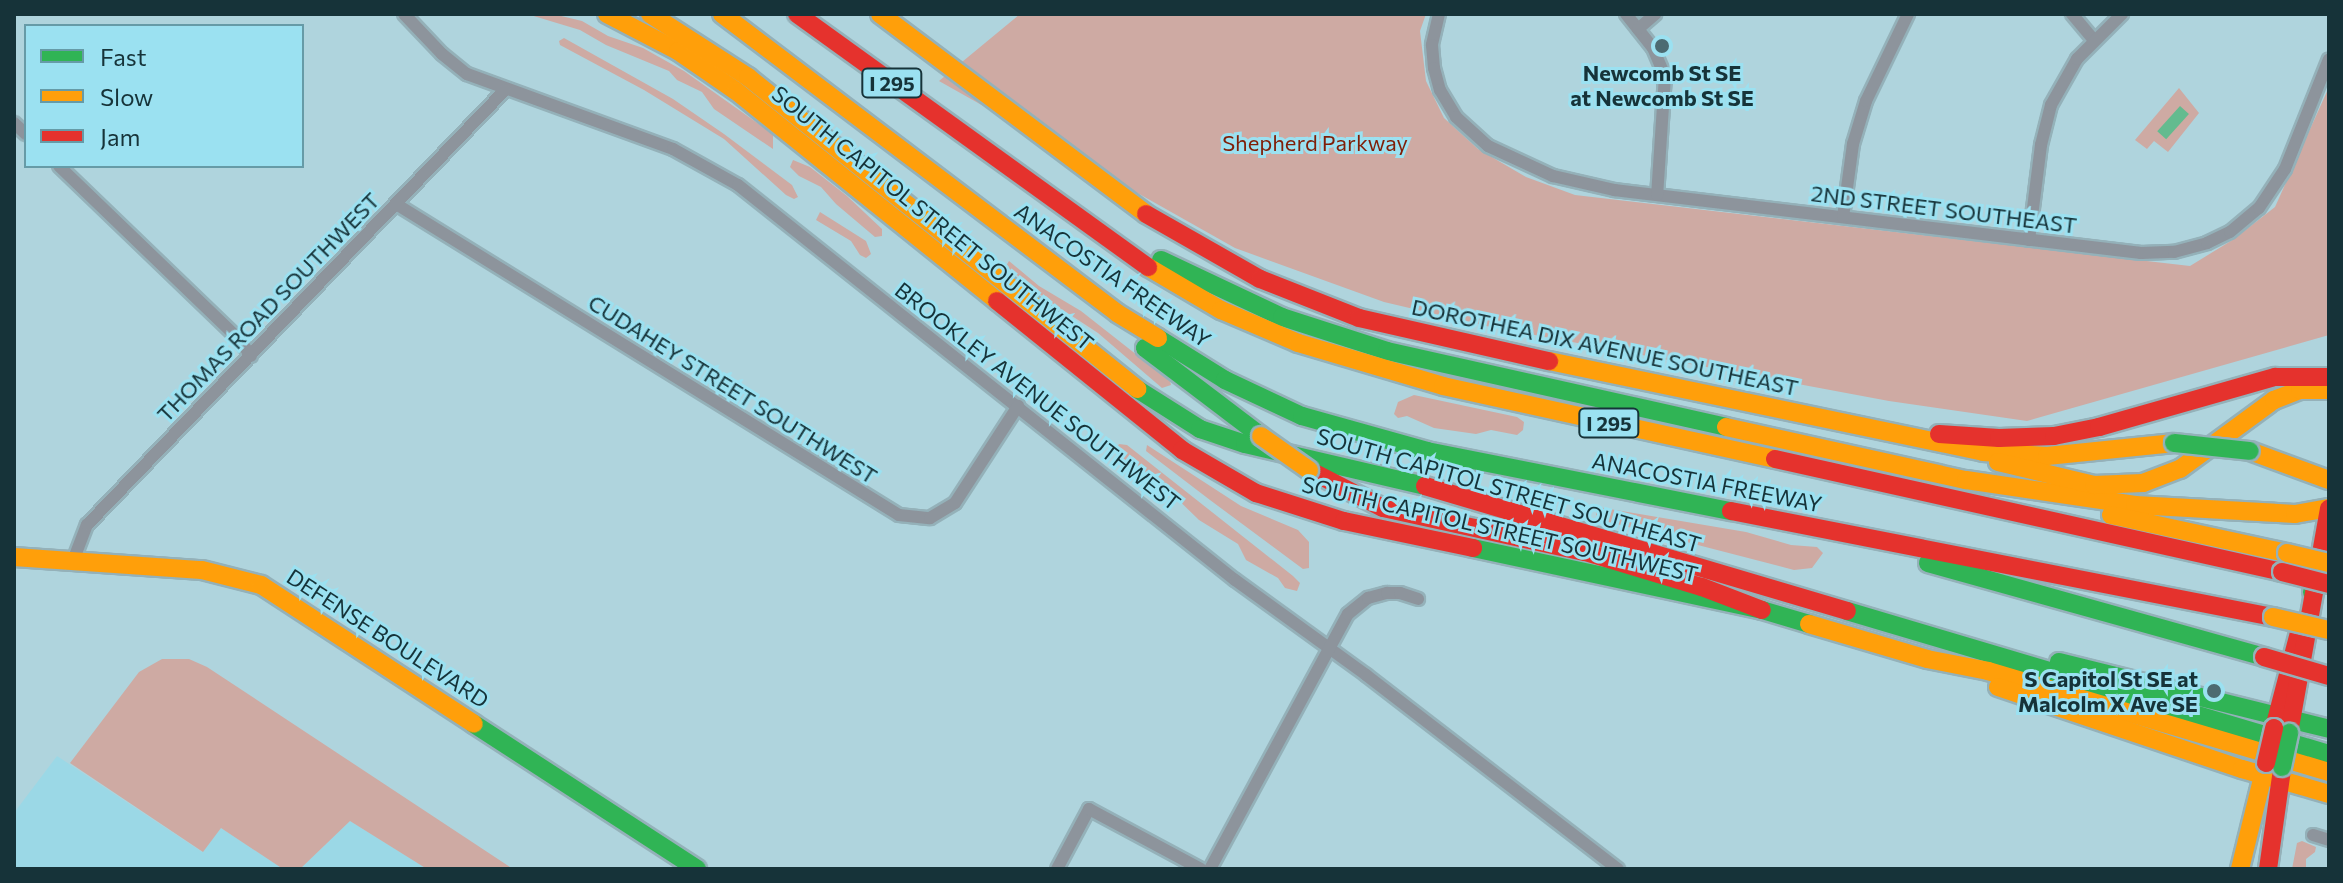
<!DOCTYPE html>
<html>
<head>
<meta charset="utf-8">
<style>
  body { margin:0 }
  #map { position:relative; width:2343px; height:883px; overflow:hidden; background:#afd4dd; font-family:Commissioner,sans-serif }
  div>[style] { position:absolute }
  .built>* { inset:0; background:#9bd8e6 }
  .green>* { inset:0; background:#ceaaa3 }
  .water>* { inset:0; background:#63bb8f; transform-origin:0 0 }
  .roads { filter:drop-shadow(2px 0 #94b1b9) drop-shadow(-2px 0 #94b1b9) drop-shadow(0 2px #94b1b9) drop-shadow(0 -2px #94b1b9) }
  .street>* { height:12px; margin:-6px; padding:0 6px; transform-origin:6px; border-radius:6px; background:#8d949c }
  .fast>* { height:18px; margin:-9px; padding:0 9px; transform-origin:9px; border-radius:9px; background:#30b455 }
  .slow>* { height:18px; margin:-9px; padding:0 9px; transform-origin:9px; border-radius:9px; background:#ff9f0a }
  .jam>* { height:18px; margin:-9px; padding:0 9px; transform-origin:9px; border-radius:9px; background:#e5322d }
  .bridges { filter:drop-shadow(2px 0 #94b1b9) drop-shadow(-2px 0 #94b1b9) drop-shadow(0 2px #94b1b9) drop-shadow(0 -2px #94b1b9) }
  .fast-bridge>* { height:18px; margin:-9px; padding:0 9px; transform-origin:9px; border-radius:9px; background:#30b455 }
  .slow-bridge>* { height:18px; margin:-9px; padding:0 9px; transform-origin:9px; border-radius:9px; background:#ff9f0a }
  .jam-bridge>* { height:18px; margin:-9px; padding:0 9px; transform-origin:9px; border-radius:9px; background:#e5322d }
  .dots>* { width:22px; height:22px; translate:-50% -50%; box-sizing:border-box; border:4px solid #9be1f1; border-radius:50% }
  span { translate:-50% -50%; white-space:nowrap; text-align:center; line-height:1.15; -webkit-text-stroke:6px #9be1f1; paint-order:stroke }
  .shield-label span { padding:2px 6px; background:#9be1f1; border:2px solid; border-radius:6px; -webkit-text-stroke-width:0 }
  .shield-label { font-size:20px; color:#163339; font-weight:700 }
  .poi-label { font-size:22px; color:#163339; font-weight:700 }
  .right { translate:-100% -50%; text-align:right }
  .park-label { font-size:22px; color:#801e07 }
  .street-label { font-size:22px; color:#163339 }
  .frame { position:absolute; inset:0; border:16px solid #163339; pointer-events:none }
  .legend { position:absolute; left:24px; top:24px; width:280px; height:144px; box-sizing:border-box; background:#9be1f1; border:2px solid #669ba7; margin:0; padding:10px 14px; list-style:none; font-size:24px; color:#163339 }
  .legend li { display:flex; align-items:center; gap:16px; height:40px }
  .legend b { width:40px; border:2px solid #669ba7 }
</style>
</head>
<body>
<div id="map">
  <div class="built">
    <i style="clip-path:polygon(57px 756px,202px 852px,221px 828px,283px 869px,14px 869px,14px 813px)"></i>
    <i style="clip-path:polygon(350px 821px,427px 869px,300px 869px)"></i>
  </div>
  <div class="green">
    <i style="clip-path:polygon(527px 14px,553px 14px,582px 21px,608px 36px,643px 48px,684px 71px,773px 134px,773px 149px,714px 109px,702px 92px,677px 80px,669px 71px,606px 45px,580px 30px)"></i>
    <i style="clip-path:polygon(1020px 14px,1426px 14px,1420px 31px,1426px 81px,1444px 118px,1478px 149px,1526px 177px,1575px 195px,2190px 266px,2234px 239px,2275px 207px,2329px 87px,2329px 335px,2027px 421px,1889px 401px,1486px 326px,1384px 302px,1235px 248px,939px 81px)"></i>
    <i style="clip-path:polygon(564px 38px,673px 99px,724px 134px,792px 185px,798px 197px,794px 199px,786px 195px,724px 139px,644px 90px,560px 45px,559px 41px)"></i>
    <i style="clip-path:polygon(2179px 88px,2199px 113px,2168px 152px,2154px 141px,2147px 149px,2135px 140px)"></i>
    <i style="clip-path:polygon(793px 160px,810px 167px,847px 196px,882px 229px,882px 236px,875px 237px,836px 204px,821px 187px,799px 176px,790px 167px)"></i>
    <i style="clip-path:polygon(820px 212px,866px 241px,871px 254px,866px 258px,860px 255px,851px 241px,816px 220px)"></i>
    <i style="clip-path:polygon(1009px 261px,1039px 286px,1081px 311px,1170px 381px,1171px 385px,1162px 388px,1098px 333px,1046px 299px,1006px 266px)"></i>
    <i style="clip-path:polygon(1414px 395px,1517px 417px,1524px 422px,1523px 430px,1517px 435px,1491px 430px,1476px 434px,1434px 428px,1407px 416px,1398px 418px,1394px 414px,1398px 402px)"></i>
    <i style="clip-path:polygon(1119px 444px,1127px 445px,1293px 576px,1300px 583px,1297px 591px,1285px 588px,1278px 578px,1246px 560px,1238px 544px,1199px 520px,1163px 485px,1131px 466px,1115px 451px)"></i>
    <i style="clip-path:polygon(1147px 445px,1241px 506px,1298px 530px,1309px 542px,1309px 568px,1303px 569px,1210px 500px,1146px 451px)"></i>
    <i style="clip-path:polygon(1598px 507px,1746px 532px,1791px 545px,1817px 547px,1823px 553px,1812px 568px,1794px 570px,1605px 521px,1596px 515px)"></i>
    <i style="clip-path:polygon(162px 659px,189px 659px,207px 667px,513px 869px,427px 869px,350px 821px,300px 869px,283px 869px,221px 828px,203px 852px,70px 763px,139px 672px)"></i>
    <i style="clip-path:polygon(2302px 841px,2316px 847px,2315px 852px,2306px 859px,2306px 869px,2292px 869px,2297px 843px)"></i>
  </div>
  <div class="water">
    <i style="left:2180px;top:106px;width:12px;height:34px;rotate:42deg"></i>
  </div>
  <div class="roads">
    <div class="street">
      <i style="left:404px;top:14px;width:55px;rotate:46.5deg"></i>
      <i style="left:442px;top:54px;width:32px;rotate:39deg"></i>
      <i style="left:467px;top:74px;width:219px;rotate:20deg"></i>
      <i style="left:673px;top:149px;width:74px;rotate:29deg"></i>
      <i style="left:738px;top:185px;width:635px;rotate:38.48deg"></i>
      <i style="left:1235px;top:580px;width:162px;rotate:35.9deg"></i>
      <i style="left:1366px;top:675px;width:318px;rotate:37.6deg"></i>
      <i style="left:1439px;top:14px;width:32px;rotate:103deg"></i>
      <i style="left:1432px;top:45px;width:23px;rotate:85deg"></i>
      <i style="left:1434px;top:68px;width:23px;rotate:75deg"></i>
      <i style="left:1440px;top:90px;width:31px;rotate:59deg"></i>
      <i style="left:1456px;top:117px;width:43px;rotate:42.2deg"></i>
      <i style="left:1488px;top:146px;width:72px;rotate:24.8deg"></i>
      <i style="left:1553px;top:176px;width:63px;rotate:12.9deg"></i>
      <i style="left:1614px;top:190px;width:531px;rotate:6.82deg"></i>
      <i style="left:2141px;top:253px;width:33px;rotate:-2deg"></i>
      <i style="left:2174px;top:252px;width:34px;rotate:-15deg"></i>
      <i style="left:2207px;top:243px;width:25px;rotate:-26deg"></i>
      <i style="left:2230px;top:232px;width:38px;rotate:-40deg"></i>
      <i style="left:2259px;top:208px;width:47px;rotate:-56.3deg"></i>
      <i style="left:2285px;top:169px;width:118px;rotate:-68.2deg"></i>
      <i style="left:1626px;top:14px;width:43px;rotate:51.5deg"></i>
      <i style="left:1653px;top:48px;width:30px;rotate:67deg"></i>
      <i style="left:1665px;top:76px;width:119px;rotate:93.8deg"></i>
      <i style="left:2072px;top:14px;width:34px;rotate:50deg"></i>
      <i style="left:1638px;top:29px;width:23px;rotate:-41deg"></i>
      <i style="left:14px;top:123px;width:16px;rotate:43deg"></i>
      <i style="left:59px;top:166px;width:248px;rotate:43.9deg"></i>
      <i style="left:238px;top:338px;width:22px;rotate:54deg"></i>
      <i style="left:396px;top:204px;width:591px;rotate:31.73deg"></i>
      <i style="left:899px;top:515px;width:31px;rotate:6deg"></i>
      <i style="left:930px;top:518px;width:29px;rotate:-31deg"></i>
      <i style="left:955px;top:503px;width:116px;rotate:-57deg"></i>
      <i style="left:1843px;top:217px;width:74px;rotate:-82.2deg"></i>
      <i style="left:1853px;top:144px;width:45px;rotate:-73.2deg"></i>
      <i style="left:1866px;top:101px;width:97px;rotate:-64.2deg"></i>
      <i style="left:2029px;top:240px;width:96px;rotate:-82.8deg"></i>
      <i style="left:2041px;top:145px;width:41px;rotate:-76deg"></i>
      <i style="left:2051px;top:105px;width:53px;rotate:-60.5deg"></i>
      <i style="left:2077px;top:59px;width:64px;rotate:-45deg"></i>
      <i style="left:73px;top:561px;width:39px;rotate:-69deg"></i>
      <i style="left:87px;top:525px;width:603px;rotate:-46.14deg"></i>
      <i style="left:2313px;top:835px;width:17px;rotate:17deg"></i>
      <i style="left:1057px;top:869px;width:68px;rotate:-61.9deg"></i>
      <i style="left:1089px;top:809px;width:127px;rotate:28.2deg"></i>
      <i style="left:1210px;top:869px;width:290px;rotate:-61.6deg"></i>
      <i style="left:1348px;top:614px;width:26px;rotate:-39deg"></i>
      <i style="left:1368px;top:598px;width:20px;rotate:-15deg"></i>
      <i style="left:1387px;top:593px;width:13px"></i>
      <i style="left:1400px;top:593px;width:19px;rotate:18deg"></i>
    </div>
    <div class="fast">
      <i style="left:1161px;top:260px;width:134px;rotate:25.2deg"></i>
      <i style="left:1282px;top:317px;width:110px;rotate:17.9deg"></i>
      <i style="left:1387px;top:351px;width:347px;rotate:12.6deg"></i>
      <i style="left:1158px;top:338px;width:79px;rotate:32.1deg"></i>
      <i style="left:1225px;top:380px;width:85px;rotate:25.1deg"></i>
      <i style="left:1302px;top:416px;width:130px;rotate:15.6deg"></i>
      <i style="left:1427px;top:451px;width:310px;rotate:11.2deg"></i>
      <i style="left:1145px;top:348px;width:146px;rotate:37.2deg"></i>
      <i style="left:1137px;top:389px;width:75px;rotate:32.4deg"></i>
      <i style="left:1200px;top:429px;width:47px;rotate:18.4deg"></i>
      <i style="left:1245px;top:444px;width:185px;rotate:13.1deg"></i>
      <i style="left:1473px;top:548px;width:296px;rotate:12.1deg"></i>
      <i style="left:1762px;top:610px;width:49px;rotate:16.6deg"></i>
      <i style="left:1928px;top:563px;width:349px;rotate:15.6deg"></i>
      <i style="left:2312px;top:592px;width:46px;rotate:-68.4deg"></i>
      <i style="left:1847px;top:611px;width:503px;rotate:16.52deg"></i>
      <i style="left:2059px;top:662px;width:278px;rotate:13.9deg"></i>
      <i style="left:474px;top:724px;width:266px;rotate:33deg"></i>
    </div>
    <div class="slow">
      <i style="left:607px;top:14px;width:80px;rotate:27.5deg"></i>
      <i style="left:678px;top:51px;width:70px;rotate:34.6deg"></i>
      <i style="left:736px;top:91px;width:335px;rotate:38.8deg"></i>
      <i style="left:650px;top:14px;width:117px;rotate:32.7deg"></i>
      <i style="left:748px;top:77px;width:499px;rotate:38.7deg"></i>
      <i style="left:722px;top:14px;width:495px;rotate:37.1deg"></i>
      <i style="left:1117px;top:313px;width:48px;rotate:31.4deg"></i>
      <i style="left:880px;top:14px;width:333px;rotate:36.9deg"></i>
      <i style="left:1148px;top:267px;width:85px;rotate:30.5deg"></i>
      <i style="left:1221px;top:310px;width:84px;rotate:23.2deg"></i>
      <i style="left:1298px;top:343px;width:151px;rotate:16.5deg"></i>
      <i style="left:1443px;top:386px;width:340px;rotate:12.4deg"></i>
      <i style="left:1549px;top:361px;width:443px;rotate:11.8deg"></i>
      <i style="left:1983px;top:452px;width:64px;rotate:3.6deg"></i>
      <i style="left:2047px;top:456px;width:128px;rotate:-5.8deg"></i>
      <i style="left:1726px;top:427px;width:246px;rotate:12.5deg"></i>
      <i style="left:1966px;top:480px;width:171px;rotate:8.4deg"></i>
      <i style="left:2135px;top:505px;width:160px;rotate:3.2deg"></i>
      <i style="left:2295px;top:514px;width:35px;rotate:-10deg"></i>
      <i style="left:2250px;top:451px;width:84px;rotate:20.2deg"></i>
      <i style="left:1998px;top:462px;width:99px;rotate:13.5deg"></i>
      <i style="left:2094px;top:485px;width:49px;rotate:-2.3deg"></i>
      <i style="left:2143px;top:483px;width:40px;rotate:-21deg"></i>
      <i style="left:2180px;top:469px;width:117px;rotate:-36.3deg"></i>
      <i style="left:2274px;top:400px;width:28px;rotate:-21deg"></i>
      <i style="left:2300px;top:390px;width:29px"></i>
      <i style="left:2111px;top:515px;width:180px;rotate:12.2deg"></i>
      <i style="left:14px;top:557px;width:188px;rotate:4deg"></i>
      <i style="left:202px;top:570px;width:61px;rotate:14.3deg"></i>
      <i style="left:261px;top:585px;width:254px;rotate:33.1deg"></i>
      <i style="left:1809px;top:624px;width:123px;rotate:16.5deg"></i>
      <i style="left:1927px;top:659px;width:62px;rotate:11.1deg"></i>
      <i style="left:1988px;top:671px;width:356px;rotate:16.5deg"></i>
      <i style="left:1998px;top:687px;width:257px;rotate:18.6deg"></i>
      <i style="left:2242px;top:769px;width:91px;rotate:16deg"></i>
      <i style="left:2240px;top:869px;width:109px;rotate:-76.2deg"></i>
    </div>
    <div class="jam">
      <i style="left:797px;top:14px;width:433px;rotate:35.8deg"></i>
      <i style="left:1146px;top:214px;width:131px;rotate:29.7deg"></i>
      <i style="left:1260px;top:279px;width:106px;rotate:21.5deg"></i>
      <i style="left:1359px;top:318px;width:195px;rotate:12.8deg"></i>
      <i style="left:997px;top:301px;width:238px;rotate:38.8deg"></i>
      <i style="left:1182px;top:450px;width:86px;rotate:30.2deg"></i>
      <i style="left:1256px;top:493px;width:92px;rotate:17.7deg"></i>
      <i style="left:1344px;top:521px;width:132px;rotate:11.8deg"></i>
      <i style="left:1939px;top:434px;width:60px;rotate:3.8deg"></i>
      <i style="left:1999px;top:438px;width:55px;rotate:-2.1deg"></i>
      <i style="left:2054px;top:436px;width:46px;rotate:-11.3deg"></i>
      <i style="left:2099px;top:427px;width:183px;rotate:-15.9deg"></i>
      <i style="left:2275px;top:377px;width:54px"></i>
      <i style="left:1775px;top:459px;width:519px;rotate:12.56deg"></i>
      <i style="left:1309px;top:470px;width:83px;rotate:27.2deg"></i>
      <i style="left:1383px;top:508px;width:207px;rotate:12.3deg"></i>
      <i style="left:1585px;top:552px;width:122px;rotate:16.7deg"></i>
      <i style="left:1702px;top:587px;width:64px;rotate:21deg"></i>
      <i style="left:1425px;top:486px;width:440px;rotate:16.5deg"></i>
      <i style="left:1731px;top:511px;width:552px;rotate:11.07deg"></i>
      <i style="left:2274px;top:728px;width:102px;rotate:-75.3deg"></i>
      <i style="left:2289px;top:733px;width:228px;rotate:-79.9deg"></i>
      <i style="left:2268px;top:869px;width:101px;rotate:-82deg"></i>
    </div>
  </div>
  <div class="bridges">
    <div class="fast-bridge">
      <i style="left:2174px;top:443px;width:76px;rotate:6deg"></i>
      <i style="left:2282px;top:767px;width:35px;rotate:-78deg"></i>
    </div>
    <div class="slow-bridge">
      <i style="left:1261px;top:436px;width:59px;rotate:35.3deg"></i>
      <i style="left:2287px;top:553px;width:43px;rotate:13.4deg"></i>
      <i style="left:2273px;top:617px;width:57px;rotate:13.1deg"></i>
    </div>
    <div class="jam-bridge">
      <i style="left:2282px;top:572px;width:49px;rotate:14.3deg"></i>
      <i style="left:2264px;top:657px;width:68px;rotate:16.3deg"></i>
      <i style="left:2266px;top:763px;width:36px;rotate:-77deg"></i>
    </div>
  </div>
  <div class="dots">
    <i style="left:1662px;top:46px;background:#4c6b72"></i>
    <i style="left:2214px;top:691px;background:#4c6b72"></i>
  </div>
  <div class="shield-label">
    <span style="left:892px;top:83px">I 295</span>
    <span style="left:1609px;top:423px">I 295</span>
  </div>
  <div class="poi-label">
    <span style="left:1662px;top:85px">Newcomb St SE<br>at Newcomb St SE</span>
    <span class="right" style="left:2198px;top:691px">S Capitol St SE at<br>Malcolm X Ave SE</span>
  </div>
  <div class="park-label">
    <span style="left:1315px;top:143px">Shepherd Parkway</span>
  </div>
  <div class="street-label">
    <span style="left:1944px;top:209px;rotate:7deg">2ND STREET SOUTHEAST</span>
    <span style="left:933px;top:218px;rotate:39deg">SOUTH CAPITOL STREET SOUTHWEST</span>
    <span style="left:1113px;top:275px;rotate:35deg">ANACOSTIA FREEWAY</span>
    <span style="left:268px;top:307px;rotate:-46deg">THOMAS ROAD SOUTHWEST</span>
    <span style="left:1605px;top:347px;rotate:12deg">DOROTHEA DIX AVENUE SOUTHEAST</span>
    <span style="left:733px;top:389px;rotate:32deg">CUDAHEY STREET SOUTHWEST</span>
    <span style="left:1038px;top:396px;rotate:38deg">BROOKLEY AVENUE SOUTHWEST</span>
    <span style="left:1707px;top:482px;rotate:11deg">ANACOSTIA FREEWAY</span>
    <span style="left:1509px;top:490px;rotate:16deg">SOUTH CAPITOL STREET SOUTHEAST</span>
    <span style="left:1500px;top:529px;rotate:13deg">SOUTH CAPITOL STREET SOUTHWEST</span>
    <span style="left:388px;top:638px;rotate:33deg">DEFENSE BOULEVARD</span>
  </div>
  <div class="frame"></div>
  <ul class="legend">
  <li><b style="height:10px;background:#30b455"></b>Fast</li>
  <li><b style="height:10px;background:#ff9f0a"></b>Slow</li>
  <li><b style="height:10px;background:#e5322d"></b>Jam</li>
  </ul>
</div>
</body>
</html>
